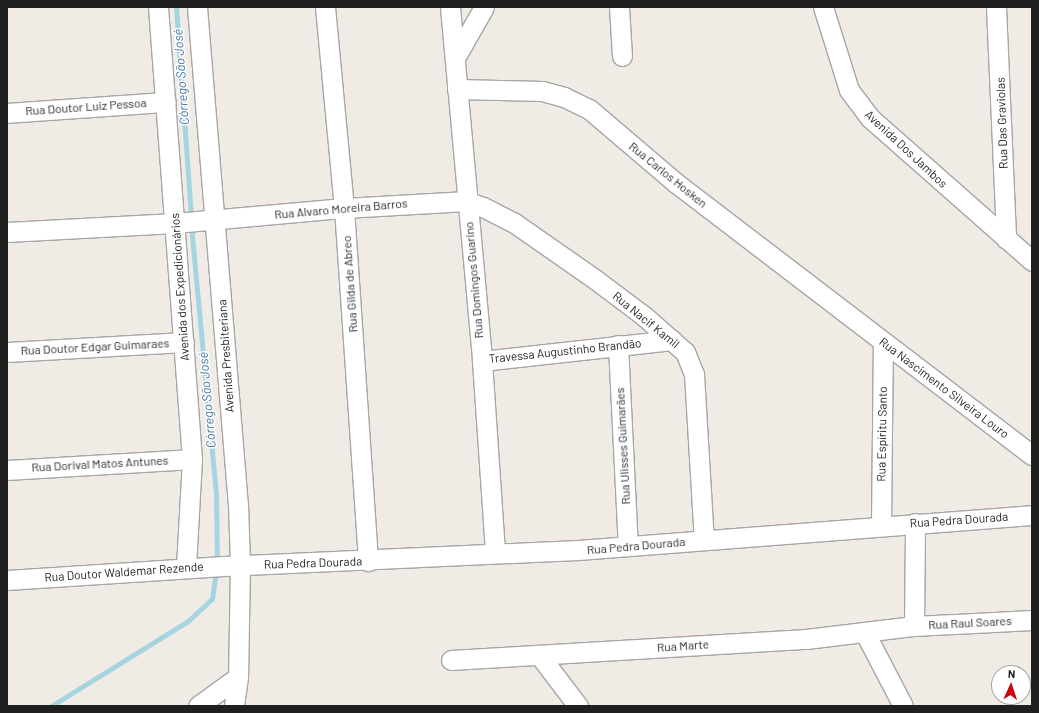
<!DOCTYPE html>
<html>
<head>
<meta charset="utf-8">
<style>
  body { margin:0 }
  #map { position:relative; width:1039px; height:713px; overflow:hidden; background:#f0ece5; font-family:Barlow,sans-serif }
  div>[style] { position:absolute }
  .stream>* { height:5px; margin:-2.5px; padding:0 2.5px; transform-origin:2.5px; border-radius:2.5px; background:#a4d5e0 }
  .roads { filter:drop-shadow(1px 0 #a6a6a6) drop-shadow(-1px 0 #a6a6a6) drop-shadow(0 1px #a6a6a6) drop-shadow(0 -1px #a6a6a6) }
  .street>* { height:19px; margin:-9.5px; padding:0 9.5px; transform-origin:9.5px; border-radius:9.5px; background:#fff }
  span { translate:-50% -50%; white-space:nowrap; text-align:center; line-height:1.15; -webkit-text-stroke:3px #fff; paint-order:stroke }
  .street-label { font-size:12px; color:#1f1f1f }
  .water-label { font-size:13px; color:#4277a3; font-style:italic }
  .frame { position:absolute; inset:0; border:8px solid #1f1f1f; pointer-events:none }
  .north { position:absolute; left:991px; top:665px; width:40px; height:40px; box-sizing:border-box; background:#fff; border:1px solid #a5a5a5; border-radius:50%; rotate:3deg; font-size:11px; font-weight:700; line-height:16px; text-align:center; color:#1f1f1f }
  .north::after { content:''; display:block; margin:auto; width:14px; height:18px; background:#ce0009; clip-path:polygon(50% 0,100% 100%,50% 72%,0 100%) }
</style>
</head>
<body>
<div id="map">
  <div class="stream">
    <i style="left:176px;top:7px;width:211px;rotate:85.9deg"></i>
    <i style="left:191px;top:225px;width:269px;rotate:84.7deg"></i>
    <i style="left:216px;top:493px;width:69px;rotate:89.2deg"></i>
    <i style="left:51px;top:706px;width:161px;rotate:-31.8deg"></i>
    <i style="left:188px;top:621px;width:33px;rotate:-43deg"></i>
    <i style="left:212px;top:599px;width:29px;rotate:-82deg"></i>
  </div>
  <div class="roads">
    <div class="street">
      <i style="left:158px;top:7px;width:453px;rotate:85.7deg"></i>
      <i style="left:192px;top:459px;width:109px;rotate:93.2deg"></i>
      <i style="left:197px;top:7px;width:499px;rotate:85.3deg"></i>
      <i style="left:238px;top:504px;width:61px;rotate:88.1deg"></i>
      <i style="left:240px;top:565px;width:112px;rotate:91deg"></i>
      <i style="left:238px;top:677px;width:29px;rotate:98deg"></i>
      <i style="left:325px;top:7px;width:202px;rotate:84.6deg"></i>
      <i style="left:344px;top:208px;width:354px;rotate:86.1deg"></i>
      <i style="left:450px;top:7px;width:355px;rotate:84.8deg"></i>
      <i style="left:482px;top:361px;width:192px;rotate:86.1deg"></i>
      <i style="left:619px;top:7px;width:49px;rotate:86.5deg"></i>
      <i style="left:823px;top:7px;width:87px;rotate:72.6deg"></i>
      <i style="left:849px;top:90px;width:35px;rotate:53deg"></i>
      <i style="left:870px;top:118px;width:216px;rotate:41.4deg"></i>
      <i style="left:996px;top:7px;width:232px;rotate:87.5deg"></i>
      <i style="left:455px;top:58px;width:59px;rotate:-60.4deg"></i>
      <i style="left:457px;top:89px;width:85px;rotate:1.3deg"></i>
      <i style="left:542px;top:91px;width:23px;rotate:15deg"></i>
      <i style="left:564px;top:97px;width:28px;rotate:26deg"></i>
      <i style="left:589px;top:109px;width:114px;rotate:40.4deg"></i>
      <i style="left:676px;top:183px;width:448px;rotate:37.4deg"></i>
      <i style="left:7px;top:113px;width:159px;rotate:-4deg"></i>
      <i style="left:7px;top:232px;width:168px;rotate:-3.1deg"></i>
      <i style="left:175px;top:223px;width:170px;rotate:-5.1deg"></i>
      <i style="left:344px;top:208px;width:123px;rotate:-3.3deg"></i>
      <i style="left:467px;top:201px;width:17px;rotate:21deg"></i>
      <i style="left:483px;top:207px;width:34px;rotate:27deg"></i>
      <i style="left:513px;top:222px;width:101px;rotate:34.9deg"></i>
      <i style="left:596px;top:280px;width:60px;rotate:36.9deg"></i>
      <i style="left:644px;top:316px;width:55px;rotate:41.3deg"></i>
      <i style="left:685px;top:352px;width:24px;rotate:68deg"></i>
      <i style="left:694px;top:374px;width:166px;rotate:86.6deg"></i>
      <i style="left:618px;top:345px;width:201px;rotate:87.2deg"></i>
      <i style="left:7px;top:352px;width:177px;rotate:-3.2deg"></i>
      <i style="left:482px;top:361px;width:191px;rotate:-6.3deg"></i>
      <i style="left:7px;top:470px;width:185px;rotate:-3.4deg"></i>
      <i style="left:881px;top:525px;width:182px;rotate:-89.4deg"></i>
      <i style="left:7px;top:580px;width:217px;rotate:-3.7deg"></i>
      <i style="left:224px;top:566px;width:354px;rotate:-2.6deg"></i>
      <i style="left:578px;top:550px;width:455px;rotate:-4.4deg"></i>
      <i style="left:914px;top:626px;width:103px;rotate:-89.4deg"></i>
      <i style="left:865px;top:633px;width:82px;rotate:62.5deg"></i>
      <i style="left:540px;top:656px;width:63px;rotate:52.8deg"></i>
      <i style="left:451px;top:660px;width:356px;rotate:-3.4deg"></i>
      <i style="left:806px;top:639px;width:109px;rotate:-6.9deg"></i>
      <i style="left:914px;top:626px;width:118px;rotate:-2.9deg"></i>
      <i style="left:198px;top:706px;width:49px;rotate:-35.9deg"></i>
    </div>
  </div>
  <div class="street-label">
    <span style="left:86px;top:107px;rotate:-4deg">Rua Doutor Luiz Pessoa</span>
    <span style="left:1002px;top:123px;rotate:-92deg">Rua Das Graviolas</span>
    <span style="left:906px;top:149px;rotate:43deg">Avenida Dos Jambos</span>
    <span style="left:668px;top:175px;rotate:39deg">Rua Carlos Hosken</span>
    <span style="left:341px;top:209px;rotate:-5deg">Rua Alvaro Moreira Barros</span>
    <span style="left:474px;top:280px;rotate:-95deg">Rua Domingos Guarino</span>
    <span style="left:350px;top:284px;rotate:-94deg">Rua Gilda de Abreo</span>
    <span style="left:180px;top:287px;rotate:-94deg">Avenida dos Expedicionários</span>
    <span style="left:646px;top:320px;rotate:39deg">Rua Nacif Kamil</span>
    <span style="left:95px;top:347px;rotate:-3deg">Rua Doutor Edgar Guimaraes</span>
    <span style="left:565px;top:351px;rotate:-6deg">Travessa Augustinho Brandão</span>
    <span style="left:226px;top:356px;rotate:-94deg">Avenida Presbiteriana</span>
    <span style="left:944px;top:388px;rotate:37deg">Rua Nascimento Silveira Louro</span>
    <span style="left:882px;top:434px;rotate:-89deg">Rua Espíritu Santo</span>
    <span style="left:623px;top:446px;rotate:-93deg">Rua Ulisses Guimarães</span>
    <span style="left:100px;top:464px;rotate:-3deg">Rua Dorival Matos Antunes</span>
    <span style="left:959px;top:520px;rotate:-4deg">Rua Pedra Dourada</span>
    <span style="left:636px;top:546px;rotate:-5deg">Rua Pedra Dourada</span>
    <span style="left:313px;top:563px;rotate:-2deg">Rua Pedra Dourada</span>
    <span style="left:124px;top:572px;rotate:-4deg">Rua Doutor Waldemar Rezende</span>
    <span style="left:970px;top:623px;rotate:-3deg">Rua Raul Soares</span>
    <span style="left:683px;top:646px;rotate:-4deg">Rua Marte</span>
  </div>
  <div class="water-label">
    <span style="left:181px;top:77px;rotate:-94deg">Córrego São José</span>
    <span style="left:207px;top:400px;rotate:-95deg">Córrego São José</span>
  </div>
  <div class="frame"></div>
  <div class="north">N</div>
</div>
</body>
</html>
